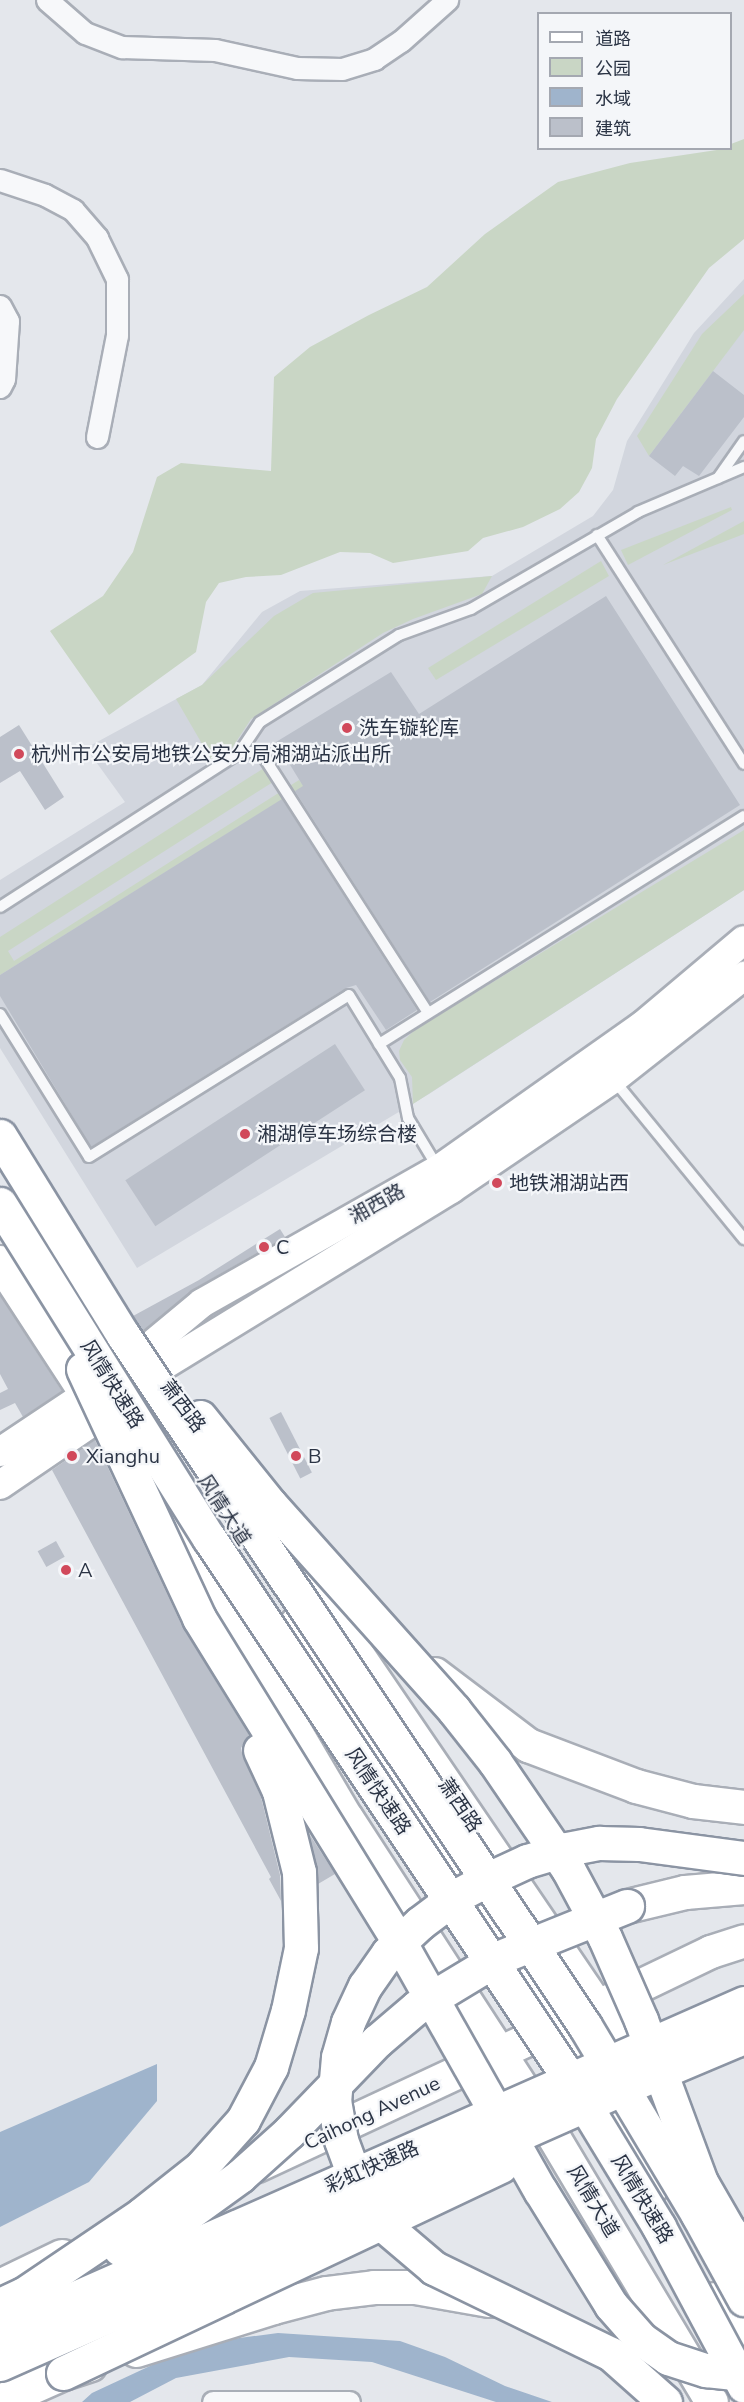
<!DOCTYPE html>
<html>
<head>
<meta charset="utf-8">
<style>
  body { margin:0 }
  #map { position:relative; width:744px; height:2402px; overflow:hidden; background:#e4e7ec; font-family:"Nunito Sans","Noto Sans SC",sans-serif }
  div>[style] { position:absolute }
  .built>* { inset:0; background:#d2d6de }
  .green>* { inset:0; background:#c9d6c5 }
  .water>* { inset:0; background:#9fb4cc }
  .building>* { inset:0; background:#bbc0ca; transform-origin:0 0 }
  .roads { filter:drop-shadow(2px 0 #a9aeb7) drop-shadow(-2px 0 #a9aeb7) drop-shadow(0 2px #a9aeb7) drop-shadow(0 -2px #a9aeb7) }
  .lane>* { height:10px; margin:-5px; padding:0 5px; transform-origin:5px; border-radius:5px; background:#f7f8fa }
  .street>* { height:21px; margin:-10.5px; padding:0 10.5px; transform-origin:10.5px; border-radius:10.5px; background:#f7f8fa }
  .secondary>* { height:28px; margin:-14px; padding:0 14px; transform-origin:14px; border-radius:14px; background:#fff }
  .primary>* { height:32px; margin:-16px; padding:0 16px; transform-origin:16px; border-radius:16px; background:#fff }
  .highway>* { height:33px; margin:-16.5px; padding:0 16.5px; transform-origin:16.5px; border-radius:16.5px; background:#fff }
  .bridges { filter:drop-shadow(2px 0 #8b94a3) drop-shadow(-2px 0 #8b94a3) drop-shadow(0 2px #8b94a3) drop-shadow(0 -2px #8b94a3) }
  .highway-bridge>* { height:33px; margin:-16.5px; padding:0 16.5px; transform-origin:16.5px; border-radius:16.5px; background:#fff }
  .dots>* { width:16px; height:16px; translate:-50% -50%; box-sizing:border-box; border:3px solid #f4f6f9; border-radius:50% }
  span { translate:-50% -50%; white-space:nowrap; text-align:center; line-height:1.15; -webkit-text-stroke:4.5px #f4f6f9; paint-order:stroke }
  .poi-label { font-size:20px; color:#2b3445 }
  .left { translate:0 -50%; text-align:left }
  .street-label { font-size:20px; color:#2b3445 }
  .legend { position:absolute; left:537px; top:12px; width:195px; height:138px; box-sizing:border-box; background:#f4f6f9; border:2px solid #a4a8b1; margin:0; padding:8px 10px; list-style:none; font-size:18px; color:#2b3445 }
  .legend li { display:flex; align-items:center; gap:12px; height:30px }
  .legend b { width:30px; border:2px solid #a4a8b1 }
</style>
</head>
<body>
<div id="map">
  <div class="built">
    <i style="clip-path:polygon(744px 279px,744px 890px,429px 1094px,137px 1268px,0 1048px,0 880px,125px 802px,86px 748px,202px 685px,262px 612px,300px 591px,492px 576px,593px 516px,613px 490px,627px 441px,694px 333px)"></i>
  </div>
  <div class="green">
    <i style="clip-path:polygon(744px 139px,744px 239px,709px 268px,617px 399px,596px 439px,592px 468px,579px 492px,560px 509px,523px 527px,483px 538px,468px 551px,393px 563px,370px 553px,340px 552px,281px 575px,246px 577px,219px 583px,206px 602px,196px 652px,109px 715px,50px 631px,103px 596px,133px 552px,157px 477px,181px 463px,271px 471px,274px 377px,310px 347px,369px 315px,427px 287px,485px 234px,558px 182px,630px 163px,730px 148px,731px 144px)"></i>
    <i style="clip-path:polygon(744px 294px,744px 330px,649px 456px,637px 436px,702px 334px)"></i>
    <i style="clip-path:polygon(731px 507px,732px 510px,628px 565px,621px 550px)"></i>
    <i style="clip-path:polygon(744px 521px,744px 534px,663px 565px,731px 528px)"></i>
    <i style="clip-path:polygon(601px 561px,609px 576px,436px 680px,428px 668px)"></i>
    <i style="clip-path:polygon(492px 576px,482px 594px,413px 619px,383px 633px,251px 719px,232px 748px,212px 761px,176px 699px,202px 685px,274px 616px,313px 593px)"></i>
    <i style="clip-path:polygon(264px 768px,273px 782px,8px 951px,14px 961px,299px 780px,304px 786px,0 975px,0 937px)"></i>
    <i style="clip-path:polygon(744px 830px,744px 890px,413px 1104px,412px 1077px,400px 1060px,399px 1051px,404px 1040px,417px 1028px)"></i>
  </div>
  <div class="water">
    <i style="clip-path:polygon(157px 2064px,157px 2101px,89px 2182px,0 2227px,0 2132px)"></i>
    <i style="clip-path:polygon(278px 2333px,400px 2341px,445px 2357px,505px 2386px,552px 2402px,496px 2402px,372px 2362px,289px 2357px,176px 2378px,130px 2402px,82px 2402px,92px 2393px,180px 2352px,232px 2339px)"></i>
  </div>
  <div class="building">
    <i style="clip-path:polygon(713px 371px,744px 395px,744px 417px,699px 476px,683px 466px,675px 476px,649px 456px)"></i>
    <i style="clip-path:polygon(606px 596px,740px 805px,430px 1002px,295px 791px,303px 786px,276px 742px,391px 672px,419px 714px)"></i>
    <i style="clip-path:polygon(19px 725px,64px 797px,45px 810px,20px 771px,0 783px,0 737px)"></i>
    <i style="clip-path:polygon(282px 799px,417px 1010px,386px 1030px,356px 985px,346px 988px,91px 1147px,0 996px,0 975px)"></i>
    <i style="left:335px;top:1044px;width:55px;height:250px;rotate:57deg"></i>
    <i style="clip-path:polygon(280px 1229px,285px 1237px,194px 1289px,143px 1331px,133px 1316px,199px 1280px)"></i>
    <i style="clip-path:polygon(0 1295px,62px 1391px,23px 1417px,15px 1403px,0 1410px,0 1393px,8px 1389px,0 1374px)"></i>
    <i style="left:281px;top:1412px;width:68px;height:13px;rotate:63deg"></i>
    <i style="clip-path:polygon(95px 1440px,182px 1626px,249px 1735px,241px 1748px,243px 1757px,261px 1797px,280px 1875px,281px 1901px,269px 1879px,271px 1877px,52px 1470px)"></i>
    <i style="left:56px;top:1541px;width:18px;height:21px;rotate:61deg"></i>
    <i style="clip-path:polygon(308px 1832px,335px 1874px,318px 1884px,317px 1868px)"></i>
  </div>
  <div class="roads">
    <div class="lane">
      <i style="left:718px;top:478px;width:45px;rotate:-54.9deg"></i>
      <i style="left:597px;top:535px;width:272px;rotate:57.3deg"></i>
      <i style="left:239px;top:753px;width:21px;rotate:-5deg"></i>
      <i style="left:260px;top:751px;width:311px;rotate:57.3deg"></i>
      <i style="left:0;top:907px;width:284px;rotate:-32.8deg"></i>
      <i style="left:239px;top:753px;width:37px;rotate:-56deg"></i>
      <i style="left:260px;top:722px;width:164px;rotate:-32deg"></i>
      <i style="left:399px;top:635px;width:77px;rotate:-19.9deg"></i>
      <i style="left:471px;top:609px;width:193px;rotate:-30.1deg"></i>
      <i style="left:638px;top:512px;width:115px;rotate:-23deg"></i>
      <i style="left:0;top:1014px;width:168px;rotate:58.1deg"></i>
      <i style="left:89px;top:1157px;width:306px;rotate:-31.9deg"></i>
      <i style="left:349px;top:995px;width:97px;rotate:58.4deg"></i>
      <i style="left:400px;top:1078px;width:41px;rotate:78.7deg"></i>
      <i style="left:408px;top:1118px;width:58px;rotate:59deg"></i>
      <i style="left:379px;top:1044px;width:430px;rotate:-32deg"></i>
      <i style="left:613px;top:1079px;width:207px;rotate:50.7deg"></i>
    </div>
    <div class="street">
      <i style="left:47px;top:0;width:50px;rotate:41deg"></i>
      <i style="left:85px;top:33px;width:40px;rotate:21deg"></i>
      <i style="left:122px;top:47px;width:93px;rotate:1.8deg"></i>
      <i style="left:215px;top:50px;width:84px;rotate:12.4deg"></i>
      <i style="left:297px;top:68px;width:45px;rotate:1.3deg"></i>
      <i style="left:342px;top:69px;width:34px;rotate:-17deg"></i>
      <i style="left:374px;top:59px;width:32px;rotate:-34deg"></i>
      <i style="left:401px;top:41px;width:62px;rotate:-41.7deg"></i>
      <i style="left:0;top:180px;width:47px;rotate:18.4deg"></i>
      <i style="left:45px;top:195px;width:32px;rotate:28deg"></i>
      <i style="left:73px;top:210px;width:37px;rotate:49deg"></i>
      <i style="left:97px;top:238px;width:46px;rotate:64deg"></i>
      <i style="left:117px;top:279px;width:56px;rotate:90deg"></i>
      <i style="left:117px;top:335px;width:104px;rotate:101.1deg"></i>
      <i style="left:0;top:306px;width:17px;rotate:62deg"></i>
      <i style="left:8px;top:321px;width:58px;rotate:93.9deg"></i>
      <i style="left:4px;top:379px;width:9px;rotate:117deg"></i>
      <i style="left:213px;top:2402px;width:136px"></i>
    </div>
    <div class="secondary">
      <i style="left:0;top:1452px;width:137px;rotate:-33.7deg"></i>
      <i style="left:114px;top:1376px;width:114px;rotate:-39.7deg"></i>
      <i style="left:202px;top:1303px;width:272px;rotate:-29.5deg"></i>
      <i style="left:439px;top:1169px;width:248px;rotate:-35.2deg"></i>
      <i style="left:642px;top:1026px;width:133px;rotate:-40.1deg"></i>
      <i style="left:0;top:1485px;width:122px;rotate:-34.3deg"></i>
      <i style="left:101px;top:1416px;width:33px;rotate:-46deg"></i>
      <i style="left:124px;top:1392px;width:39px;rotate:-35deg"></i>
      <i style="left:156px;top:1370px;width:346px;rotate:-31.5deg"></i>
      <i style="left:451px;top:1189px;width:196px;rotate:-34.2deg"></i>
      <i style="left:613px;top:1079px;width:167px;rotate:-38.2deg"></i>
    </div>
    <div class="primary">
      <i style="left:0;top:1262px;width:165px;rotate:56.9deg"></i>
      <i style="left:147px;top:1479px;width:394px;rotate:59.5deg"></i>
      <i style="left:347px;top:1818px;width:377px;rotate:57deg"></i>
      <i style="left:552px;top:2134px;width:312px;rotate:59.2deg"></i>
      <i style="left:277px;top:1536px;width:569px;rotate:55.75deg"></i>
      <i style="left:597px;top:2006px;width:84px;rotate:58.2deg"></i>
      <i style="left:297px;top:1623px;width:480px;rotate:57.2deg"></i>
      <i style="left:557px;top:2026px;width:97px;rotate:58.4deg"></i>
      <i style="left:608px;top:2109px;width:90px;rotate:60.6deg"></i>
      <i style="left:605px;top:2003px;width:118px;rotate:-25.7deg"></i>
      <i style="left:711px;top:1952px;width:35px;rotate:-18deg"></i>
      <i style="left:257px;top:2166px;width:338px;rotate:-25deg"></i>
      <i style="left:0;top:2286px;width:69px;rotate:-25.8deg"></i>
      <i style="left:715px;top:2299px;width:59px;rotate:60.4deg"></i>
    </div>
    <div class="highway">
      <i style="left:434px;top:1674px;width:118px;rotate:37.1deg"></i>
      <i style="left:528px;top:1745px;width:116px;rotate:20.8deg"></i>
      <i style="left:636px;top:1786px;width:59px;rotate:14.7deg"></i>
      <i style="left:693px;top:1801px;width:51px;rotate:6.7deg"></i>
      <i style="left:627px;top:1906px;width:60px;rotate:-13.6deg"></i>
      <i style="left:685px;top:1892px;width:59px;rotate:-4.8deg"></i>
      <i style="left:136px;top:2350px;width:144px;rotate:-17.4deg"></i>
      <i style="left:273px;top:2307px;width:55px;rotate:-14.8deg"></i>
      <i style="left:326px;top:2293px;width:48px;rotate:-7.1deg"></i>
      <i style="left:374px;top:2287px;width:41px"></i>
      <i style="left:415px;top:2287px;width:75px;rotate:10deg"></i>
      <i style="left:0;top:2401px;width:69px;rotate:-24deg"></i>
      <i style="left:63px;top:2373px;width:28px;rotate:-18deg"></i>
    </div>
  </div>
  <div class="bridges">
    <div class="highway-bridge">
      <i style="left:0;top:1136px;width:234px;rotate:58.3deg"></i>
      <i style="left:123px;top:1335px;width:831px;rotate:56.23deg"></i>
      <i style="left:585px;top:2026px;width:220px;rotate:59.1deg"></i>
      <i style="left:698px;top:2215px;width:96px;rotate:61.3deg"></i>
      <i style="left:0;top:1204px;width:394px;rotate:58deg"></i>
      <i style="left:209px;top:1538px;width:638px;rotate:56.31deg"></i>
      <i style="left:563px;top:2069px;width:185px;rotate:58.7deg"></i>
      <i style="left:659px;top:2227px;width:180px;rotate:61.9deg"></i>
      <i style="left:83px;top:1369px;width:275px;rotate:65deg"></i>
      <i style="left:199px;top:1618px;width:390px;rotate:58.3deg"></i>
      <i style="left:404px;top:1950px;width:276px;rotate:60.5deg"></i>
      <i style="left:540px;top:2190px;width:135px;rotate:58.3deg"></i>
      <i style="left:611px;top:2305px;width:45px;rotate:48.6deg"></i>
      <i style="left:641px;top:2339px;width:33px;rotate:35deg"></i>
      <i style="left:668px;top:2358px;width:40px;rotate:18deg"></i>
      <i style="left:706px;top:2370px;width:38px;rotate:6deg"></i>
      <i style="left:200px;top:1417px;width:112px;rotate:51.2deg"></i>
      <i style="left:270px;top:1504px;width:276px;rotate:48.2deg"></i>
      <i style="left:454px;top:1710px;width:66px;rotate:51.7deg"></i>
      <i style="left:495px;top:1762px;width:130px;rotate:55.7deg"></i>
      <i style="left:568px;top:1869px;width:78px;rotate:61.8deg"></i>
      <i style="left:605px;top:1938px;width:90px;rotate:66.3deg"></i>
      <i style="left:641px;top:2020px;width:173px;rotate:69.7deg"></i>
      <i style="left:701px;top:2182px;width:54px;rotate:60.1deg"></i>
      <i style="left:728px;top:2229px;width:25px;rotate:50deg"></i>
      <i style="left:120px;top:2249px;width:73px;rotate:-26.9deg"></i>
      <i style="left:185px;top:2216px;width:68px;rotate:-36deg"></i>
      <i style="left:240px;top:2176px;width:66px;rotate:-41.9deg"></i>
      <i style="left:289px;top:2132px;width:127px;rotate:-46deg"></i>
      <i style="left:377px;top:2041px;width:52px;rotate:-40.4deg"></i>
      <i style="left:417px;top:2007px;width:97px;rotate:-31.1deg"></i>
      <i style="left:500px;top:1957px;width:137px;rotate:-21.9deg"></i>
      <i style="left:0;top:2305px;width:26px;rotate:-25deg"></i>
      <i style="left:24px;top:2294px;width:143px;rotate:-34.1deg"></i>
      <i style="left:142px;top:2214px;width:75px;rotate:-38.5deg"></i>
      <i style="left:201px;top:2167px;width:63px;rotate:-48.2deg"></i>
      <i style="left:243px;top:2120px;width:60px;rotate:-62.2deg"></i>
      <i style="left:271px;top:2067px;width:59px;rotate:-73.4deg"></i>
      <i style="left:288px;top:2010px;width:63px;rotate:-78.2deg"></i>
      <i style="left:301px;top:1948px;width:76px;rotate:-91.5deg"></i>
      <i style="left:299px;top:1872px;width:83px;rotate:-103.9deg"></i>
      <i style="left:279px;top:1791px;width:45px;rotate:-114.9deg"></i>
      <i style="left:0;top:2331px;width:813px;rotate:-23.79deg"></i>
      <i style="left:0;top:2364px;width:691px;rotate:-23.9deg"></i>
      <i style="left:632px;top:2084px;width:121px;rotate:-22.8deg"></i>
      <i style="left:63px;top:2373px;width:484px;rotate:-25.3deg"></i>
      <i style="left:665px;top:2402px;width:72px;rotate:-138.4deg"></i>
      <i style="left:611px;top:2354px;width:197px;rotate:-154.1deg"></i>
      <i style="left:434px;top:2268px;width:62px;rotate:-139.6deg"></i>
      <i style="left:387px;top:2228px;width:48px;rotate:-125.7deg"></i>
      <i style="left:359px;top:2189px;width:52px;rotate:-110.2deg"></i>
      <i style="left:341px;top:2140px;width:39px;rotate:-100deg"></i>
      <i style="left:334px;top:2102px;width:45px;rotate:-84.9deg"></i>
      <i style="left:338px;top:2057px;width:36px;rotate:-74deg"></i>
      <i style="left:348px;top:2022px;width:40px;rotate:-65deg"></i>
      <i style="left:365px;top:1986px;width:40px;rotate:-55.1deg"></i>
      <i style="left:388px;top:1953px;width:44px;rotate:-43.2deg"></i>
      <i style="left:420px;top:1923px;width:45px;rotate:-36.9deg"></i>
      <i style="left:456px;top:1896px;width:36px;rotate:-28deg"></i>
      <i style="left:488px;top:1879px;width:43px;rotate:-24.8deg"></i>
      <i style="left:527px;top:1861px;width:42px;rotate:-16.7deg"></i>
      <i style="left:567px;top:1849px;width:33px;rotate:-11deg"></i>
      <i style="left:599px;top:1843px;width:40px;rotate:1.4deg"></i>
      <i style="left:639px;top:1844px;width:106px;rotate:7.6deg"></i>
    </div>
  </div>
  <div class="dots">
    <i style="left:347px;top:728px;background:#d1495b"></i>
    <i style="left:19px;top:754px;background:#d1495b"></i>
    <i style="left:245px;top:1134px;background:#d1495b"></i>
    <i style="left:497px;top:1183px;background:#d1495b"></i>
    <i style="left:264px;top:1247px;background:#d1495b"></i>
    <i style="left:72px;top:1456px;background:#d1495b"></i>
    <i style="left:296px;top:1456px;background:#d1495b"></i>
    <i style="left:66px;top:1570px;background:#d1495b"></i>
  </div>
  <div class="poi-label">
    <span class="left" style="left:359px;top:728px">洗车镟轮库</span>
    <span class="left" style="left:31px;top:754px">杭州市公安局地铁公安分局湘湖站派出所</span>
    <span class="left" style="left:257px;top:1134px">湘湖停车场综合楼</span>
    <span class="left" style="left:509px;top:1183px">地铁湘湖站西</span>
    <span class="left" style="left:276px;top:1247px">C</span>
    <span class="left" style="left:86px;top:1456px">Xianghu</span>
    <span class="left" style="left:308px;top:1456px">B</span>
    <span class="left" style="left:78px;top:1570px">A</span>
  </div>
  <div class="street-label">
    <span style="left:377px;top:1204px;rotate:-29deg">湘西路</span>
    <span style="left:112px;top:1384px;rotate:58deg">风情快速路</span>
    <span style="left:183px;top:1406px;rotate:53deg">萧西路</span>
    <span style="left:224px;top:1510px;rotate:57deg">风情大道</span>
    <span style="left:378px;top:1791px;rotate:56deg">风情快速路</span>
    <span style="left:460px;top:1805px;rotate:56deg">萧西路</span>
    <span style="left:372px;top:2113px;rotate:-25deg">Caihong Avenue</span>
    <span style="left:372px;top:2167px;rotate:-24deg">彩虹快速路</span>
    <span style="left:642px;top:2199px;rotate:59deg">风情快速路</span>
    <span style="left:593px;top:2201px;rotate:59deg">风情大道</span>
  </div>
  <ul class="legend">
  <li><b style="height:8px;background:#fff"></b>道路</li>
  <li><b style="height:16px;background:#c9d6c5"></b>公园</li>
  <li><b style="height:16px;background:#9fb4cc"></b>水域</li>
  <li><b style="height:16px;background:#bbc0ca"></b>建筑</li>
  </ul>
</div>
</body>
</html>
